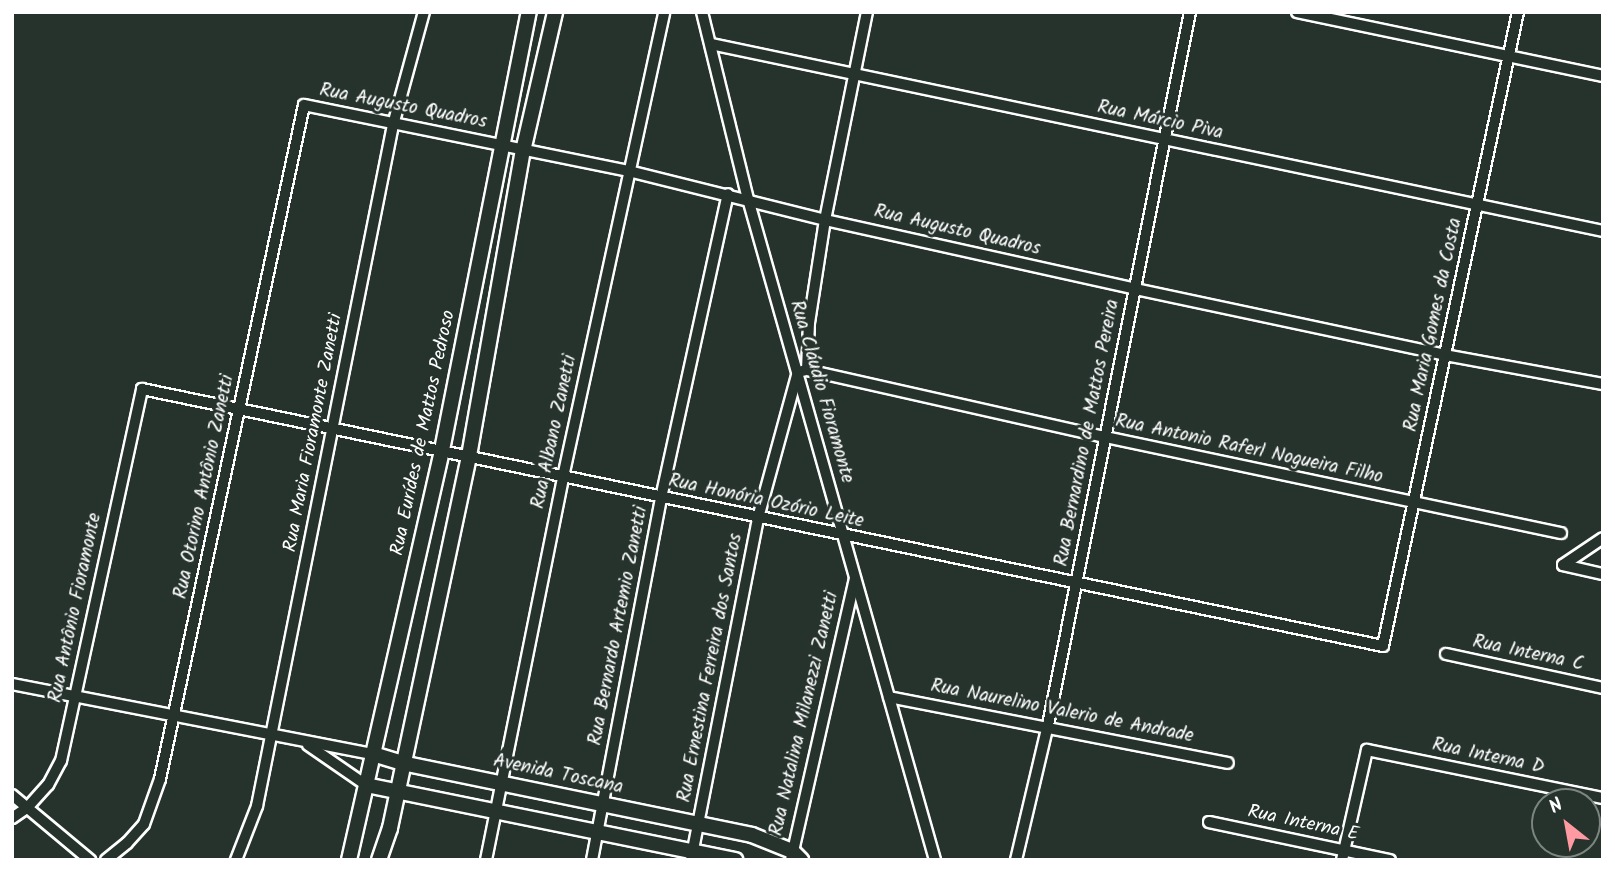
<!DOCTYPE html>
<html>
<head>
<meta charset="utf-8">
<style>
  body { margin:0 }
  #map { position:relative; width:1615px; height:872px; overflow:hidden; background:#26332d; font-family:Kalam,sans-serif }
  div>[style] { position:absolute }
  .roads { filter:drop-shadow(2px 0 #fff) drop-shadow(-2px 0 #fff) drop-shadow(0 2px #fff) drop-shadow(0 -2px #fff) }
  .minor>* { height:10px; margin:-5px; padding:0 5px; transform-origin:5px; border-radius:5px; background:#26332d }
  .tertiary>* { height:14px; margin:-7px; padding:0 7px; transform-origin:7px; border-radius:7px; background:#26332d }
  span { translate:-50% -50%; white-space:nowrap; text-align:center; line-height:1.15; -webkit-text-stroke:6px #26332d; paint-order:stroke }
  .street-label { font-size:19px; color:#fff }
  .frame { position:absolute; inset:0; border:14px solid #fff; pointer-events:none }
  .north { position:absolute; left:1531px; top:788px; width:70px; height:70px; box-sizing:border-box; background:#26332d; border:2px solid #7d8581; border-radius:50%; rotate:329deg; font-size:19px; font-weight:700; line-height:28px; text-align:center; color:#fff }
  .north::after { content:''; display:block; margin:auto; width:24px; height:32px; background:#ff9aa2; clip-path:polygon(50% 0,100% 100%,50% 72%,0 100%) }
</style>
</head>
<body>
<div id="map">
  <div class="roads">
    <div class="minor">
      <i style="left:702px;top:12px;width:193px;rotate:76.2deg"></i>
      <i style="left:748px;top:199px;width:687px;rotate:74.2deg"></i>
      <i style="left:1297px;top:12px;width:313px;rotate:11.8deg"></i>
      <i style="left:711px;top:44px;width:911px;rotate:11.84deg"></i>
      <i style="left:807px;top:370px;width:47px;rotate:-87.6deg"></i>
      <i style="left:809px;top:323px;width:104px;rotate:-81.2deg"></i>
      <i style="left:825px;top:220px;width:212px;rotate:-78.6deg"></i>
      <i style="left:1563px;top:565px;width:48px;rotate:-34deg"></i>
      <i style="left:1563px;top:565px;width:41px;rotate:12.7deg"></i>
      <i style="left:1446px;top:654px;width:161px;rotate:12.2deg"></i>
      <i style="left:12px;top:684px;width:368px;rotate:11deg"></i>
      <i style="left:889px;top:697px;width:345px;rotate:11deg"></i>
      <i style="left:308px;top:745px;width:70px;rotate:34.6deg"></i>
      <i style="left:12px;top:795px;width:102px;rotate:39.8deg"></i>
      <i style="left:12px;top:818px;width:18px;rotate:-34deg"></i>
      <i style="left:27px;top:808px;width:31px;rotate:-48deg"></i>
      <i style="left:48px;top:785px;width:27px;rotate:-62deg"></i>
      <i style="left:61px;top:761px;width:381px;rotate:-77.7deg"></i>
      <i style="left:142px;top:389px;width:1267px;rotate:11.7deg"></i>
      <i style="left:1383px;top:646px;width:648px;rotate:-77.98deg"></i>
      <i style="left:1209px;top:822px;width:185px;rotate:11.9deg"></i>
      <i style="left:106px;top:860px;width:27px;rotate:-39deg"></i>
      <i style="left:127px;top:843px;width:25px;rotate:-48deg"></i>
      <i style="left:144px;top:824px;width:48px;rotate:-70.4deg"></i>
      <i style="left:160px;top:779px;width:689px;rotate:-77.94deg"></i>
      <i style="left:304px;top:105px;width:332px;rotate:11.5deg"></i>
      <i style="left:629px;top:171px;width:202px;rotate:14deg"></i>
      <i style="left:825px;top:220px;width:318px;rotate:12.5deg"></i>
      <i style="left:1135px;top:289px;width:317px;rotate:12deg"></i>
      <i style="left:1445px;top:355px;width:161px;rotate:10.4deg"></i>
      <i style="left:236px;top:860px;width:58px;rotate:-68.7deg"></i>
      <i style="left:257px;top:806px;width:694px;rotate:-78.71deg"></i>
      <i style="left:393px;top:125px;width:117px;rotate:-74.7deg"></i>
      <i style="left:486px;top:860px;width:391px;rotate:-78.6deg"></i>
      <i style="left:563px;top:477px;width:476px;rotate:-77.7deg"></i>
      <i style="left:592px;top:860px;width:369px;rotate:-79.2deg"></i>
      <i style="left:661px;top:498px;width:311px;rotate:-77.6deg"></i>
      <i style="left:691px;top:860px;width:349px;rotate:-78.9deg"></i>
      <i style="left:758px;top:518px;width:151px;rotate:-74.7deg"></i>
      <i style="left:798px;top:372px;width:9px;rotate:-13deg"></i>
      <i style="left:807px;top:370px;width:305px;rotate:12.7deg"></i>
      <i style="left:1105px;top:437px;width:466px;rotate:11.9deg"></i>
      <i style="left:791px;top:860px;width:288px;rotate:-77.2deg"></i>
      <i style="left:1016px;top:860px;width:139px;rotate:-76.7deg"></i>
      <i style="left:1048px;top:725px;width:727px;rotate:-78.74deg"></i>
      <i style="left:1342px;top:860px;width:113px;rotate:-77.2deg"></i>
      <i style="left:1367px;top:750px;width:241px;rotate:11.5deg"></i>
    </div>
    <div class="tertiary">
      <i style="left:373px;top:754px;width:30px;rotate:17deg"></i>
      <i style="left:402px;top:763px;width:357px;rotate:11.6deg"></i>
      <i style="left:752px;top:835px;width:43px;rotate:21.8deg"></i>
      <i style="left:792px;top:851px;width:13px;rotate:45deg"></i>
      <i style="left:366px;top:785px;width:377px;rotate:11.5deg"></i>
      <i style="left:349px;top:860px;width:420px;rotate:-77.2deg"></i>
      <i style="left:442px;top:450px;width:447px;rotate:-78.8deg"></i>
      <i style="left:379px;top:860px;width:34px;rotate:-71deg"></i>
      <i style="left:390px;top:828px;width:380px;rotate:-78deg"></i>
      <i style="left:469px;top:456px;width:310px;rotate:-80deg"></i>
      <i style="left:523px;top:151px;width:143px;rotate:-77deg"></i>
    </div>
  </div>
  <div class="street-label">
    <span style="left:403px;top:107px;rotate:11deg">Rua Augusto Quadros</span>
    <span style="left:1160px;top:121px;rotate:12deg">Rua Márcio Piva</span>
    <span style="left:957px;top:231px;rotate:13deg">Rua Augusto Quadros</span>
    <span style="left:1434px;top:325px;rotate:-78deg">Rua Maria Gomes da Costa</span>
    <span style="left:821px;top:392px;rotate:74deg">Rua Cláudio Fioramonte</span>
    <span style="left:555px;top:432px;rotate:-78deg">Rua Albano Zanetti</span>
    <span style="left:314px;top:433px;rotate:-79deg">Rua Maria Fioramonte Zanetti</span>
    <span style="left:424px;top:433px;rotate:-78deg">Rua Eurídes de Mattos Pedroso</span>
    <span style="left:1088px;top:433px;rotate:-79deg">Rua Bernardino de Mattos Pereira</span>
    <span style="left:1249px;top:450px;rotate:12deg">Rua Antonio Raferl Nogueira Filho</span>
    <span style="left:205px;top:487px;rotate:-78deg">Rua Otorino Antônio Zanetti</span>
    <span style="left:766px;top:502px;rotate:12deg">Rua Honória Ozório Leite</span>
    <span style="left:76px;top:608px;rotate:-78deg">Rua Antônio Fioramonte</span>
    <span style="left:619px;top:626px;rotate:-79deg">Rua Bernardo Artemio Zanetti</span>
    <span style="left:1528px;top:654px;rotate:12deg">Rua Interna C</span>
    <span style="left:711px;top:668px;rotate:-79deg">Rua Ernestina Ferreira dos Santos</span>
    <span style="left:1062px;top:712px;rotate:11deg">Rua Naurelino Valerio de Andrade</span>
    <span style="left:805px;top:714px;rotate:-77deg">Rua Natalina Milanezzi Zanetti</span>
    <span style="left:1488px;top:757px;rotate:12deg">Rua Interna D</span>
    <span style="left:558px;top:775px;rotate:12deg">Avenida Toscana</span>
    <span style="left:1303px;top:824px;rotate:12deg">Rua Interna E</span>
  </div>
  <div class="frame"></div>
  <div class="north">N</div>
</div>
</body>
</html>
